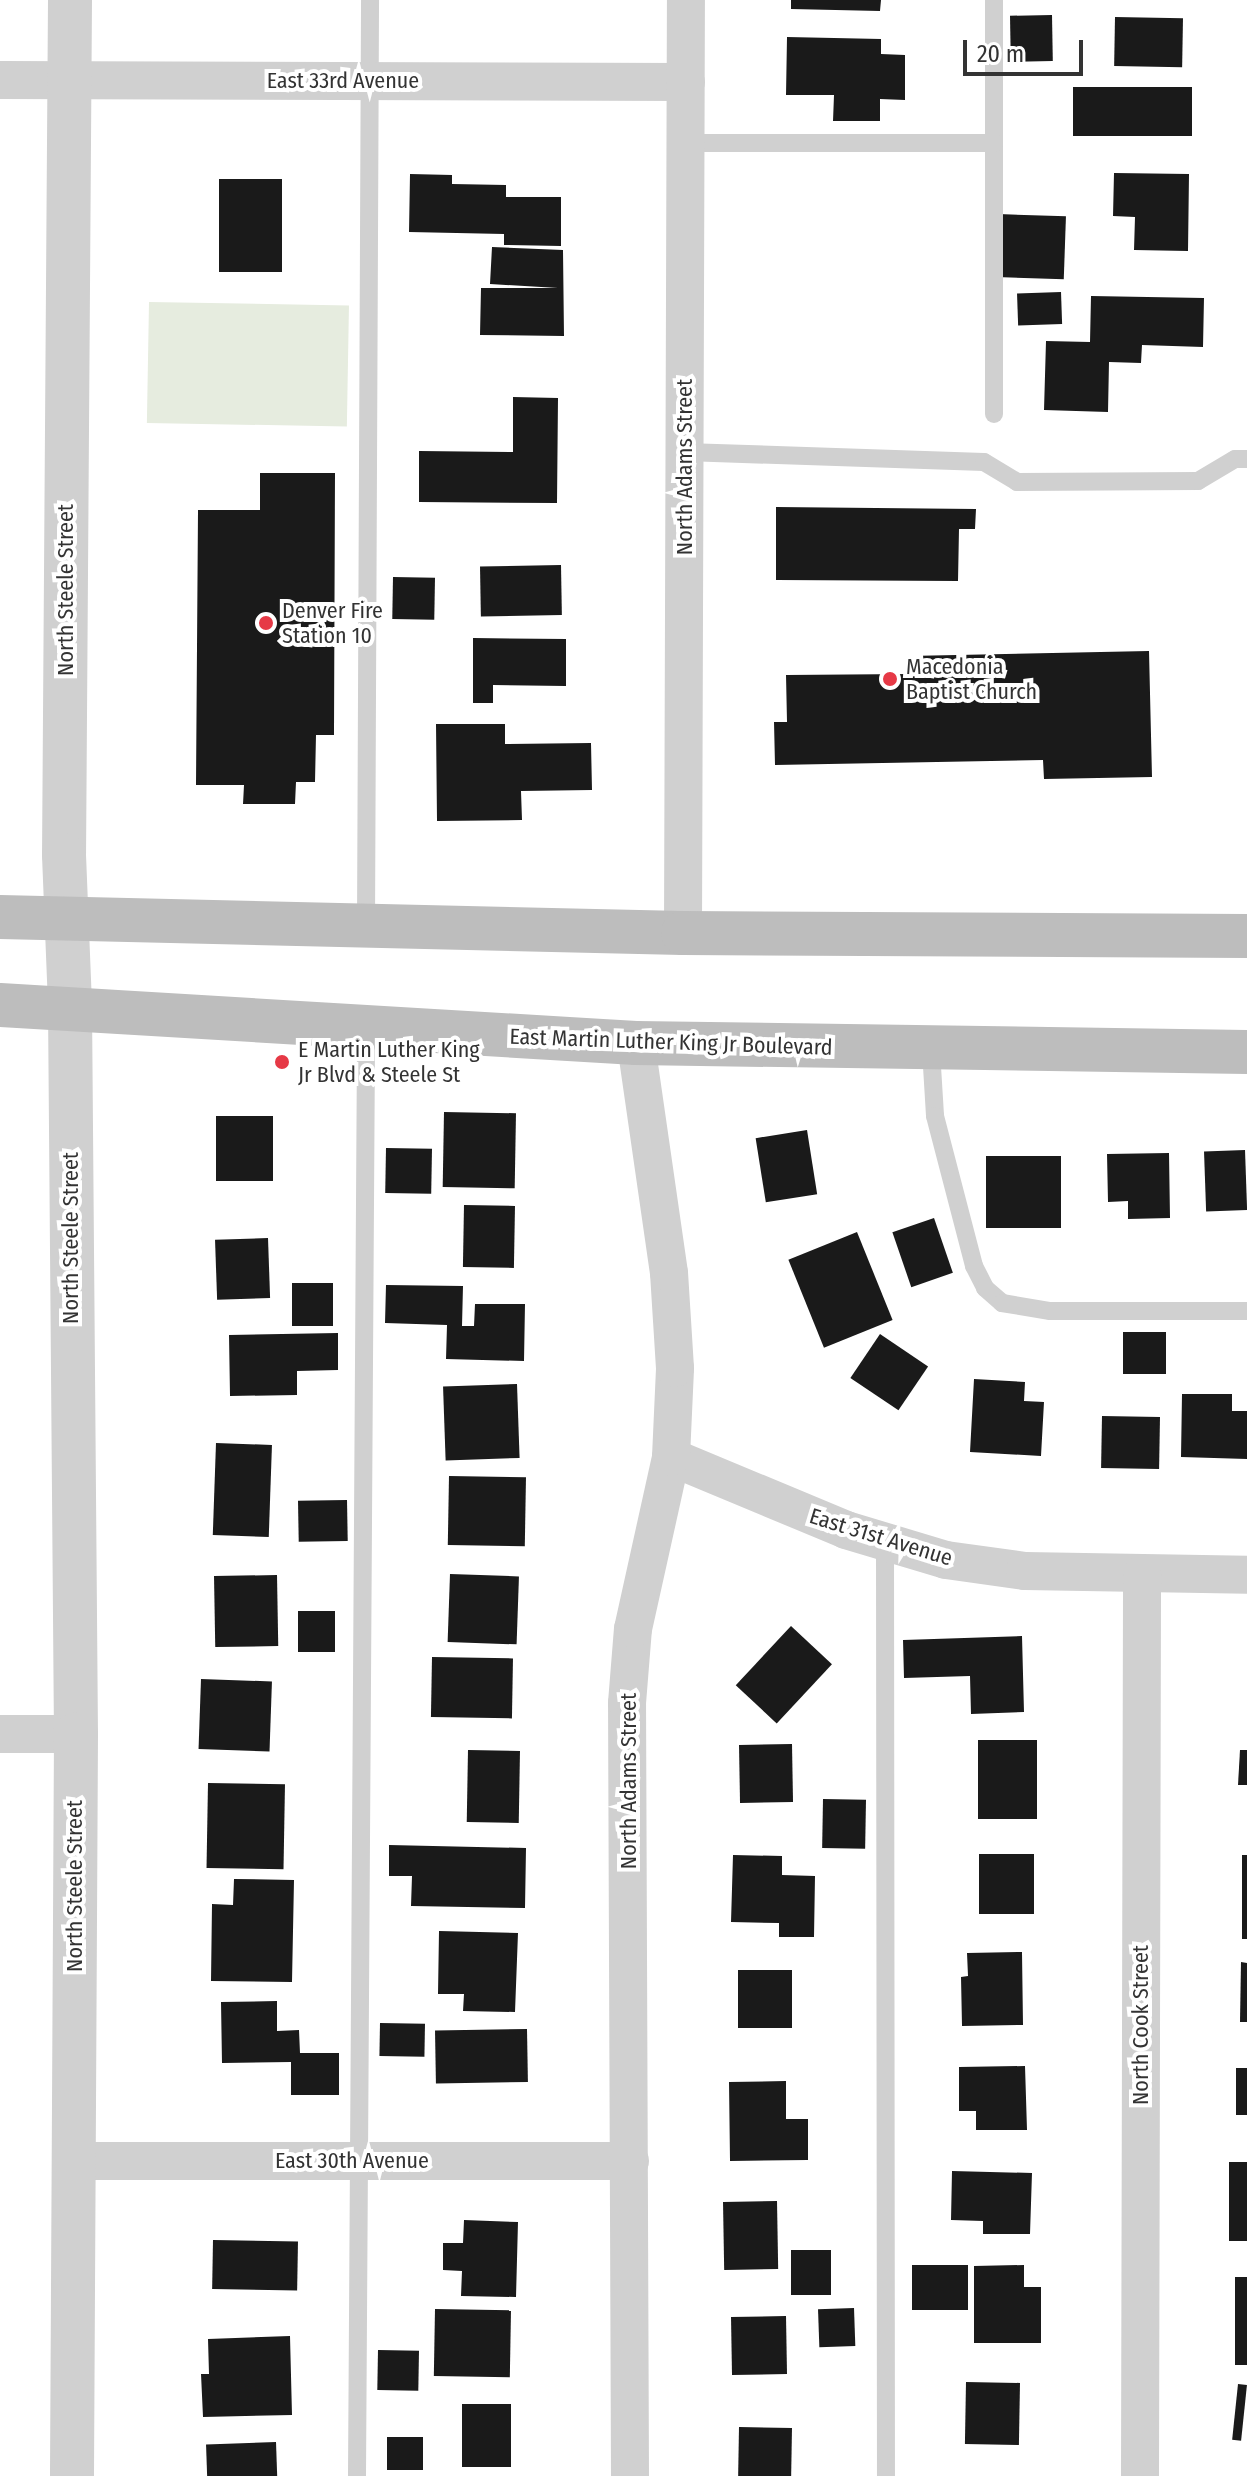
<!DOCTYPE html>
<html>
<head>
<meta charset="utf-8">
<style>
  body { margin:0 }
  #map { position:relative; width:1247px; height:2476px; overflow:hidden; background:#fff; font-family:"Fira Sans Condensed",sans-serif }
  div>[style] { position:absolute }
  .green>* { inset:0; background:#e6ecdf; transform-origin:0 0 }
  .building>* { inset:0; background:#1a1a1a; transform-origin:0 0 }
  .service>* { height:18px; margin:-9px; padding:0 9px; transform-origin:9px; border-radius:9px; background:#d0d0d0 }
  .minor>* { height:38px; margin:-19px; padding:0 19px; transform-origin:19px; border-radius:19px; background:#d0d0d0 }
  .tertiary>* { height:44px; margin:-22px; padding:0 22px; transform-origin:22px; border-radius:22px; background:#d0d0d0 }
  .secondary>* { height:44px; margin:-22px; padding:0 22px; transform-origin:22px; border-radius:22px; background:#bdbdbd }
  .dots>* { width:22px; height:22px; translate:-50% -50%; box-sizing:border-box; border:4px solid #fff; border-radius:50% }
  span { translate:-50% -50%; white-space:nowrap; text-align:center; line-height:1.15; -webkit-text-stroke:8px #fff; paint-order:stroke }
  .street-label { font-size:22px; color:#333 }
  .poi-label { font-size:22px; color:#333 }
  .left { translate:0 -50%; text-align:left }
  .scale { position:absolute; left:963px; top:40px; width:120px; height:36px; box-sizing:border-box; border:4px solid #333; border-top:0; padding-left:10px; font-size:24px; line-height:28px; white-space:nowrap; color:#333; -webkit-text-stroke:6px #fff; paint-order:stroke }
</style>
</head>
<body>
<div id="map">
  <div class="green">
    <i style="left:149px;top:302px;width:200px;height:121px;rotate:1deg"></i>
  </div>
  <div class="building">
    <i style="clip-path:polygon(791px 0,881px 0,880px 11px,791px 9px)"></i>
    <i style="left:1052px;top:15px;width:46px;height:42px;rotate:89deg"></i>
    <i style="left:1115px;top:17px;width:68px;height:49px;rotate:1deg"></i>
    <i style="clip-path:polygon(787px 37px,881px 39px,881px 54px,905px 55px,905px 100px,880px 99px,880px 121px,833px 121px,834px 95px,786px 95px)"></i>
    <i style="left:1073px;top:87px;width:119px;height:49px"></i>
    <i style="clip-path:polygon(1114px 173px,1189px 174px,1188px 251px,1134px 250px,1135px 217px,1113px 216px)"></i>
    <i style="clip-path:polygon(410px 174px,452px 175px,452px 184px,506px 185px,506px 197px,561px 197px,561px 246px,504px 245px,504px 234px,409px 232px)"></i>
    <i style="left:219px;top:179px;width:63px;height:93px"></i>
    <i style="left:998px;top:214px;width:68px;height:63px;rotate:2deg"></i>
    <i style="clip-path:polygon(492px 247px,563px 250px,564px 336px,480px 335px,481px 288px,558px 288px,490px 284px)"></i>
    <i style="left:1061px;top:292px;width:32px;height:44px;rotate:88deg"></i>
    <i style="clip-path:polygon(1091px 296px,1204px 298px,1203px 347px,1142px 345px,1141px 363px,1109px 362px,1108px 412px,1044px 410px,1046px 341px,1090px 342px)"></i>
    <i style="clip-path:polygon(513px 397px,558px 398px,557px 503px,419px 502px,419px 451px,513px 452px)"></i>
    <i style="clip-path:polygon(260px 473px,335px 473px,334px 735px,316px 735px,315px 782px,296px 782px,295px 804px,243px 804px,244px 785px,196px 785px,198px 510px,260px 510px)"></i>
    <i style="clip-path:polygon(776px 507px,976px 509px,975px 529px,959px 529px,958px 581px,776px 580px)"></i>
    <i style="left:561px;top:565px;width:50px;height:81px;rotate:89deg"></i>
    <i style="left:393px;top:577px;width:42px;height:42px;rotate:1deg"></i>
    <i style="clip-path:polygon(473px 638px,566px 639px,566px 686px,493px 685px,493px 703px,473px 703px)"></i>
    <i style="clip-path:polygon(1149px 651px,1152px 777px,1044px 779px,1043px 760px,775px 765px,774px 722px,787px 722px,786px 675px,909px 674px,908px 656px)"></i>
    <i style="clip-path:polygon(436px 724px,505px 724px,505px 744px,591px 743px,592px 790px,521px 791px,522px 820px,437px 821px)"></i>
    <i style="left:444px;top:1112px;width:72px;height:75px;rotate:1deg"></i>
    <i style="left:216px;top:1116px;width:57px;height:65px"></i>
    <i style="left:807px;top:1130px;width:65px;height:52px;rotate:81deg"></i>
    <i style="left:386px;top:1148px;width:46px;height:45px;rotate:1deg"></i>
    <i style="left:1245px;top:1150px;width:60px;height:41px;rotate:88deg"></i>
    <i style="clip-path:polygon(1169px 1153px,1170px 1218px,1128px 1219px,1128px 1201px,1108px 1202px,1107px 1154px)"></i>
    <i style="left:986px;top:1156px;width:75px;height:72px"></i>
    <i style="left:464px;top:1205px;width:51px;height:62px;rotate:1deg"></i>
    <i style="left:934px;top:1218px;width:58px;height:44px;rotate:71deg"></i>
    <i style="left:857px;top:1232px;width:95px;height:74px;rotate:68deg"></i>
    <i style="left:268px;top:1238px;width:60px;height:53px;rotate:88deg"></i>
    <i style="left:333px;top:1283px;width:43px;height:41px;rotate:90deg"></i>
    <i style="clip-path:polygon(386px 1285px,463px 1286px,462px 1326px,474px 1326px,475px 1304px,525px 1304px,524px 1361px,446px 1359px,447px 1325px,385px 1323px)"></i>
    <i style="left:1123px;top:1332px;width:43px;height:42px"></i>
    <i style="clip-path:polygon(338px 1333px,338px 1370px,297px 1371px,297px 1395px,230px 1396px,229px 1335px)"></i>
    <i style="left:880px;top:1334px;width:58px;height:53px;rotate:34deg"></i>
    <i style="clip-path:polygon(974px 1379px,1025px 1382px,1024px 1401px,1044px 1402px,1041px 1456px,970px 1452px)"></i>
    <i style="left:517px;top:1384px;width:74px;height:74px;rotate:88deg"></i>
    <i style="clip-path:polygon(1182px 1394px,1232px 1394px,1232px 1411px,1247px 1411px,1247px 1459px,1181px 1457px)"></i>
    <i style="left:1102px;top:1416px;width:58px;height:52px;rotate:1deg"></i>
    <i style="left:216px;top:1443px;width:56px;height:92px;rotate:2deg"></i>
    <i style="left:449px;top:1476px;width:77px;height:69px;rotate:1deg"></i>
    <i style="left:347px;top:1500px;width:41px;height:49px;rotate:89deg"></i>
    <i style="left:450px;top:1574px;width:69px;height:68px;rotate:2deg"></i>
    <i style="left:277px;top:1575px;width:71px;height:63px;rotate:89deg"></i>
    <i style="left:298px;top:1611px;width:37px;height:41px"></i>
    <i style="left:791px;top:1626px;width:56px;height:81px;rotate:43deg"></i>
    <i style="clip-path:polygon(1022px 1636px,1024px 1712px,971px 1714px,970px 1676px,904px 1678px,903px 1640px)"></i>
    <i style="left:432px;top:1657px;width:81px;height:60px;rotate:1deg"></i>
    <i style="left:201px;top:1679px;width:71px;height:70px;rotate:2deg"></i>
    <i style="left:978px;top:1740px;width:59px;height:79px"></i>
    <i style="left:792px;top:1744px;width:58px;height:53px;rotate:89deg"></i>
    <i style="left:468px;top:1750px;width:52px;height:72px;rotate:1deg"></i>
    <i style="clip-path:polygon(1240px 1750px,1247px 1750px,1247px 1785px,1238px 1785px)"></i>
    <i style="left:208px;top:1783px;width:77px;height:85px;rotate:1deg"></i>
    <i style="left:823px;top:1799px;width:43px;height:49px;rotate:1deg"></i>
    <i style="clip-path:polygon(389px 1845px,526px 1848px,525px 1908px,411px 1906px,412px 1876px,389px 1876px)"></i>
    <i style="left:979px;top:1854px;width:55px;height:60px"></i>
    <i style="clip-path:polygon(733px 1855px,782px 1856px,782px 1875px,815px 1876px,814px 1937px,779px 1937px,779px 1923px,731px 1922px)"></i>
    <i style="left:1242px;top:1855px;width:5px;height:84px"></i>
    <i style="clip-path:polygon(234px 1879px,294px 1880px,292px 1982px,211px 1981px,212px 1904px,233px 1905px)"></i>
    <i style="clip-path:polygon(439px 1931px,518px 1933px,515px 2012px,463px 2011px,464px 1994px,438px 1994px)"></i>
    <i style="clip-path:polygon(1022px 1952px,1023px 2025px,962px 2026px,961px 1977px,968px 1976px,967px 1953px)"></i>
    <i style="clip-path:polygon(1241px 1962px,1247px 1963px,1247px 2022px,1240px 2022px)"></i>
    <i style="left:738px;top:1970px;width:54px;height:58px"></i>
    <i style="clip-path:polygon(277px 2001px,277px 2031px,299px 2030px,300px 2053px,339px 2053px,339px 2095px,291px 2095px,291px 2062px,222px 2063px,221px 2002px)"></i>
    <i style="left:380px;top:2023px;width:45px;height:33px;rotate:1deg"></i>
    <i style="left:527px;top:2029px;width:53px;height:92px;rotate:89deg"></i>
    <i style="clip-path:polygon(1025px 2066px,1027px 2130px,976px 2130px,976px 2111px,959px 2111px,959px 2067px)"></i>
    <i style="left:1236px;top:2068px;width:11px;height:47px"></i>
    <i style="clip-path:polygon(786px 2081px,786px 2119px,808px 2119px,808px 2160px,730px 2161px,729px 2082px)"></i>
    <i style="left:1229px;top:2162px;width:18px;height:79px"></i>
    <i style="clip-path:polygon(952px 2171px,1032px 2173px,1030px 2234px,983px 2234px,983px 2221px,951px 2220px)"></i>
    <i style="left:777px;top:2201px;width:68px;height:54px;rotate:89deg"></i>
    <i style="clip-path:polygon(464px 2220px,518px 2222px,516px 2297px,461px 2296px,462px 2271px,443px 2270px,443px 2243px,463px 2243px)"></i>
    <i style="left:213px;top:2240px;width:85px;height:49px;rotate:1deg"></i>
    <i style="left:791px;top:2250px;width:40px;height:45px"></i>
    <i style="left:968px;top:2265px;width:45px;height:56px;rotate:90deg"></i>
    <i style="clip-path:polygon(1024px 2265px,1024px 2287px,1041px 2287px,1041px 2343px,974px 2343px,974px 2266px)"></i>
    <i style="left:1235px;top:2277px;width:12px;height:88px"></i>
    <i style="left:854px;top:2308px;width:38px;height:36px;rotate:88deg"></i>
    <i style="left:435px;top:2309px;width:76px;height:67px;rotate:1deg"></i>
    <i style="left:786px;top:2316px;width:58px;height:55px;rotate:89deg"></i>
    <i style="clip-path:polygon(290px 2336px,292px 2415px,203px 2417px,201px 2374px,209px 2374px,208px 2339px)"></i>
    <i style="left:378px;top:2350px;width:41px;height:40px;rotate:1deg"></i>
    <i style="left:966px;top:2382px;width:54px;height:62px;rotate:1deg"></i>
    <i style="left:1238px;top:2384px;width:9px;height:56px;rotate:6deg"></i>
    <i style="left:462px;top:2404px;width:49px;height:63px"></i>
    <i style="left:739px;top:2427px;width:53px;height:49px;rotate:1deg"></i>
    <i style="left:387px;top:2437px;width:36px;height:33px"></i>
    <i style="left:276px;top:2442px;width:34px;height:70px;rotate:88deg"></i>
  </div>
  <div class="service">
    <i style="left:994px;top:0;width:414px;rotate:90deg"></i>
    <i style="left:686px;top:143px;width:308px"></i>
    <i style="left:685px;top:452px;width:299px;rotate:1.9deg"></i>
    <i style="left:984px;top:462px;width:39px;rotate:31deg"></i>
    <i style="left:1017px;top:482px;width:181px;rotate:-0.3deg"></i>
    <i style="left:1198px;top:481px;width:43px;rotate:-30.7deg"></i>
    <i style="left:1235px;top:459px;width:12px"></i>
    <i style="left:366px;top:925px;width:925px;rotate:-89.75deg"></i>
    <i style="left:931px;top:1050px;width:66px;rotate:86.5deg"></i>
    <i style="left:935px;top:1116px;width:155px;rotate:75.4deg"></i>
    <i style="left:974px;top:1266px;width:25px;rotate:63deg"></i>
    <i style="left:985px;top:1288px;width:23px;rotate:41deg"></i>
    <i style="left:1002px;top:1303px;width:49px;rotate:9.5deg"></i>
    <i style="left:1050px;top:1311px;width:197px"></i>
    <i style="left:885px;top:1542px;width:934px;rotate:89.94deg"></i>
    <i style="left:357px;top:2476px;width:1449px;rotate:-89.64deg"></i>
  </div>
  <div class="minor">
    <i style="left:0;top:80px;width:686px;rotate:0.17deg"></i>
    <i style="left:683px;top:933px;width:933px;rotate:-89.82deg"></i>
    <i style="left:671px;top:1457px;width:190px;rotate:22.6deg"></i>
    <i style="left:846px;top:1530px;width:104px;rotate:16.7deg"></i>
    <i style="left:946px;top:1560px;width:80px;rotate:7.9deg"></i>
    <i style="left:1025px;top:1571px;width:222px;rotate:1deg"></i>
    <i style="left:0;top:1734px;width:76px"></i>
    <i style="left:74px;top:2161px;width:556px"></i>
    <i style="left:630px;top:2476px;width:773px;rotate:-90.22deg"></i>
    <i style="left:627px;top:1703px;width:74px;rotate:-85.4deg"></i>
    <i style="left:633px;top:1629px;width:176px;rotate:-77.5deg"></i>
    <i style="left:671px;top:1457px;width:89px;rotate:-87.4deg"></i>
    <i style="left:675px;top:1368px;width:95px;rotate:-93.6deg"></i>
    <i style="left:669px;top:1273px;width:232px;rotate:-98.2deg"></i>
    <i style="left:1140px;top:2476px;width:902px;rotate:-89.87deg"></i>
  </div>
  <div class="tertiary">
    <i style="left:70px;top:0;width:855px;rotate:90.4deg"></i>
    <i style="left:64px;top:855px;width:151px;rotate:87.7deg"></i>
    <i style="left:70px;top:1006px;width:728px;rotate:89.53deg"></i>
    <i style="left:76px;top:1734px;width:742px;rotate:90.31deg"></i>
  </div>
  <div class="secondary">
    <i style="left:0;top:917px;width:683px;rotate:1.34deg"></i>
    <i style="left:683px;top:933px;width:564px;rotate:0.3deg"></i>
    <i style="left:0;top:1005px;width:637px;rotate:3.42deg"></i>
    <i style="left:636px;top:1043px;width:611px;rotate:0.84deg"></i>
  </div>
  <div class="dots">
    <i style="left:266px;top:623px;background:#e63946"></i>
    <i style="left:890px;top:679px;background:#e63946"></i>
    <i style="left:282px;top:1062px;background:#e63946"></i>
  </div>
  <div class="street-label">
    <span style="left:343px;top:81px">East 33rd Avenue</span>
    <span style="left:685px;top:467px;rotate:-90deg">North Adams Street</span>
    <span style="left:66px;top:590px;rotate:-90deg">North Steele Street</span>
    <span style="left:671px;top:1042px;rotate:2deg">East Martin Luther King Jr Boulevard</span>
    <span style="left:71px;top:1238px;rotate:-90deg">North Steele Street</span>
    <span style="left:881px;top:1537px;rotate:17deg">East 31st Avenue</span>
    <span style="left:629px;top:1781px;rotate:-90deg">North Adams Street</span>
    <span style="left:75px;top:1886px;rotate:-90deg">North Steele Street</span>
    <span style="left:1141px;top:2025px;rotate:-90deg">North Cook Street</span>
    <span style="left:352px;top:2161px">East 30th Avenue</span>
  </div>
  <div class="poi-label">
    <span class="left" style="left:282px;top:623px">Denver Fire<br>Station 10</span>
    <span class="left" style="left:906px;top:679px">Macedonia<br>Baptist Church</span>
    <span class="left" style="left:298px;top:1062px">E Martin Luther King<br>Jr Blvd &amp; Steele St</span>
  </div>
  <div class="scale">20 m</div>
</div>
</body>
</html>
